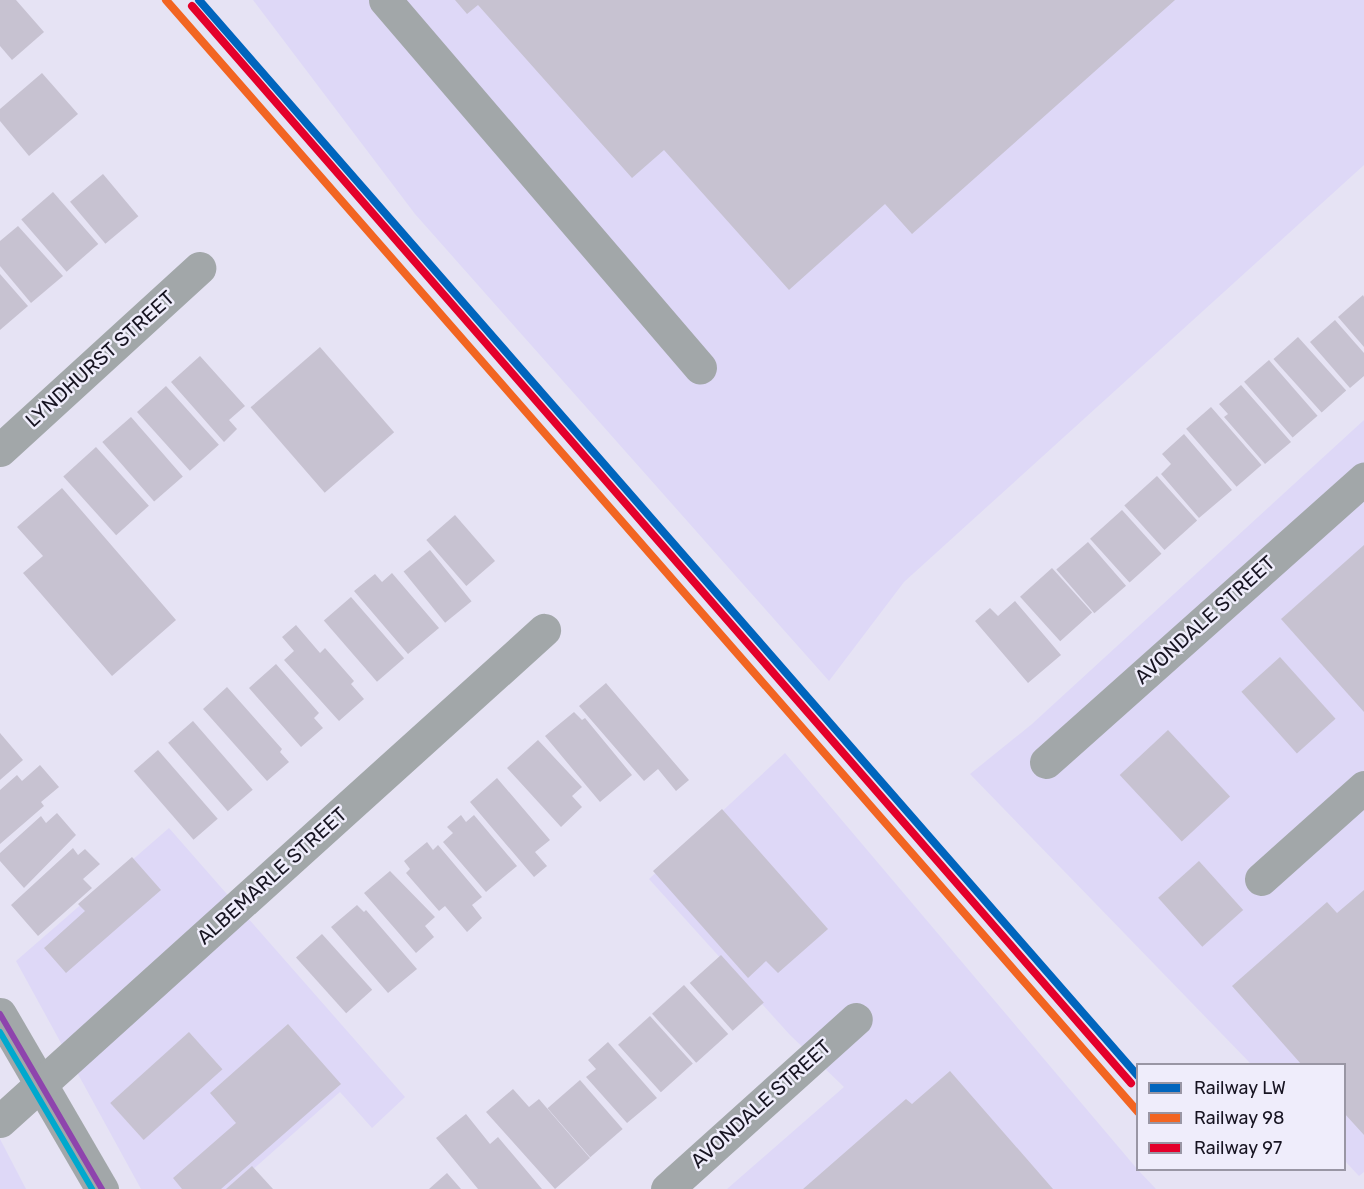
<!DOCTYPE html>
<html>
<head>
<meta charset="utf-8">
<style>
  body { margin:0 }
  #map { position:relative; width:1364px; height:1189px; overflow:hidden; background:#e6e3f4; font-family:Rubik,sans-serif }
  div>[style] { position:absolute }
  .built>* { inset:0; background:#ded8f7 }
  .building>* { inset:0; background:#c7c2d1; transform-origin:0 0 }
  .minor>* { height:33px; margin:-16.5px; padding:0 16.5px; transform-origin:16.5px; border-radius:16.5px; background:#a2a7a9 }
  .bus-1>* { height:6px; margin:-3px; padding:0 3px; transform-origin:3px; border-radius:3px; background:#8e44ad }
  .bus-2>* { height:6px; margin:-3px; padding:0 3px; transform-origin:3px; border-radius:3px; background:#00a9ce }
  .rail-1>* { height:8px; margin:-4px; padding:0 4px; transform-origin:4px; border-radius:4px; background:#0065bd }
  .rail-2>* { height:8px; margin:-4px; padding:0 4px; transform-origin:4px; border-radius:4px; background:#f26522 }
  .rail-3>* { height:8px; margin:-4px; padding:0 4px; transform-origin:4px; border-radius:4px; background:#e4002b }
  span { translate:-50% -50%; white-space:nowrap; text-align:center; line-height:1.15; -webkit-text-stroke:5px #efedfb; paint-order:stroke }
  .street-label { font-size:20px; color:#171421 }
  .legend { position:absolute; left:1136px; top:1063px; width:210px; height:108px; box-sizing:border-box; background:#efedfb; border:2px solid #9996a4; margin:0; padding:8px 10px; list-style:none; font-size:18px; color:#171421 }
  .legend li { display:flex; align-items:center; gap:12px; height:30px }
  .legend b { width:30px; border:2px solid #9996a4 }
</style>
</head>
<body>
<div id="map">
  <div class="built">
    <i style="clip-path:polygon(253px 0,1364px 0,1364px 165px,904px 582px,829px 681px,415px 214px)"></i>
    <i style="clip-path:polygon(1364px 420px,1364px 1172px,1359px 1176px,1345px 1161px,1344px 1064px,1251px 1064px,970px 774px,1032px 724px)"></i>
    <i style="clip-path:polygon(785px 753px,1138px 1170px,1156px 1189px,727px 1189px,844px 1087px,790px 1035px,649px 879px)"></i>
    <i style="clip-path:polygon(169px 828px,405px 1097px,372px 1128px,340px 1092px,231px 1189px,141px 1189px,16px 961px)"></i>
    <i style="clip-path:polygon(0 1139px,26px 1189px,0 1189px)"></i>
  </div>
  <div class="building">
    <i style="clip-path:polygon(0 0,16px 0,44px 32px,12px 60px,0 46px)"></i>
    <i style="clip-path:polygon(455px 0,1175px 0,912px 234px,885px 204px,789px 290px,664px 150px,632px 178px,478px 5px,467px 14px)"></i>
    <i style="clip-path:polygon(42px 73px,78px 114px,29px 156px,0 121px,0 109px)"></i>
    <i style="left:103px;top:174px;width:55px;height:43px;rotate:50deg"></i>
    <i style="left:53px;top:192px;width:69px;height:42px;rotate:49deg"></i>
    <i style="clip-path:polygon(18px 226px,63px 276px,31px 303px,0 266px,0 241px)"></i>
    <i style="clip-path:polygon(0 274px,28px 306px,0 330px)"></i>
    <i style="clip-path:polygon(1363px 295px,1364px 297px,1364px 347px,1338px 317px)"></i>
    <i style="clip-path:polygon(1335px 320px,1364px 353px,1364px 376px,1350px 388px,1310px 342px)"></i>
    <i style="left:1298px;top:337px;width:72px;height:33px;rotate:48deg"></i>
    <i style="left:320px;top:347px;width:113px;height:92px;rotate:49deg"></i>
    <i style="clip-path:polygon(200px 356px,245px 406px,229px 420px,237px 429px,224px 442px,171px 382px)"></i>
    <i style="left:1269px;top:360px;width:74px;height:33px;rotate:49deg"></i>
    <i style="clip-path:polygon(1241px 385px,1291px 442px,1265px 464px,1224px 417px,1228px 414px,1219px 404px)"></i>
    <i style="left:166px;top:386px;width:79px;height:39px;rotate:48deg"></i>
    <i style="left:1211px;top:407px;width:77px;height:33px;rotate:49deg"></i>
    <i style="left:131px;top:417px;width:79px;height:38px;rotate:49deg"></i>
    <i style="clip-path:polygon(1184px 434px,1232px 490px,1199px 518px,1161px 474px,1171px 464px,1162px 454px)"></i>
    <i style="left:96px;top:447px;width:79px;height:44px;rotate:48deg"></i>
    <i style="left:1157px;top:476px;width:60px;height:44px;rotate:48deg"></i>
    <i style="clip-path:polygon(62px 488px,176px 620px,112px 676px,23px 573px,43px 556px,17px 527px)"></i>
    <i style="left:1122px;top:510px;width:59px;height:43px;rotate:48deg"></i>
    <i style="left:455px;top:515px;width:61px;height:38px;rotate:49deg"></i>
    <i style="left:1088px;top:542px;width:58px;height:42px;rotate:49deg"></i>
    <i style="clip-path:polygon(1364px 545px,1364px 712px,1281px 619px)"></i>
    <i style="left:430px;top:550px;width:66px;height:34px;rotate:51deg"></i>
    <i style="left:1052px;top:568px;width:60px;height:43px;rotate:48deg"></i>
    <i style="clip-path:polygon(392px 573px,439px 628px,408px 654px,354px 591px,375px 574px,382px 582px)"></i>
    <i style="left:351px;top:597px;width:81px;height:36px;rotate:49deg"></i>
    <i style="clip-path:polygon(1015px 601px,1061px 655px,1028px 683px,975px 621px,990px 608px,998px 616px)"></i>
    <i style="clip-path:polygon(296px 625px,320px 653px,325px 648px,354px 681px,351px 684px,364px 699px,339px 721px,284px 660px,294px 651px,282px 637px)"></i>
    <i style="left:1280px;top:657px;width:83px;height:52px;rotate:48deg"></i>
    <i style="clip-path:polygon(276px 664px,319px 713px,314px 718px,323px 728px,301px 747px,249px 688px)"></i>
    <i style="clip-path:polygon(606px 683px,689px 780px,676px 791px,658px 769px,644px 781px,579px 706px)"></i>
    <i style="clip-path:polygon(227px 687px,282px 749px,280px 752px,289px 762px,267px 781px,203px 709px)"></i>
    <i style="clip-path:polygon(574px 712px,582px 720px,585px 718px,632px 775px,600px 802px,545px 736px)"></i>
    <i style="left:193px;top:721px;width:91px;height:33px;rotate:49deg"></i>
    <i style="left:1168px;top:730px;width:91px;height:66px;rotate:47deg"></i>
    <i style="clip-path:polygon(0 733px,23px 760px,0 780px)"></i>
    <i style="clip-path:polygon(538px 740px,582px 787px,572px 796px,582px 807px,561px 827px,507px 768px)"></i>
    <i style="left:158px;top:750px;width:91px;height:32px;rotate:49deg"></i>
    <i style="clip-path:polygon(40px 765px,59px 787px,41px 802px,44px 806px,0 844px,0 790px,17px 775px,22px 781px)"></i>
    <i style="clip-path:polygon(497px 778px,550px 840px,535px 852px,547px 866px,534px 877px,470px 802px)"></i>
    <i style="clip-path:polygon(722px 809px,828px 929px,778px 973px,766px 961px,748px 978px,653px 871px)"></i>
    <i style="clip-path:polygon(57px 813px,76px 835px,24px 888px,0 861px,0 853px,41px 816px,46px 823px)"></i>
    <i style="clip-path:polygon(461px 815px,466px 822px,474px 815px,517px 866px,486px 892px,443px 842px,453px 833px,447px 827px)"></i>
    <i style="clip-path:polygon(427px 842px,433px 850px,438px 845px,482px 897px,472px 905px,482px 918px,467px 932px,445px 906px,439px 911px,406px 873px,410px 869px,404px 861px)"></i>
    <i style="clip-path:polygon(73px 848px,78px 855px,85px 849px,100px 864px,83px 879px,92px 888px,38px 936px,11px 905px)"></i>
    <i style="clip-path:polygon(132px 857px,161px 890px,66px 973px,44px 948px,85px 911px,78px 904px)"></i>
    <i style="left:1199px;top:861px;width:66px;height:55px;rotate:48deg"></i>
    <i style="clip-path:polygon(390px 871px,435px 917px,425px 926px,434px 937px,416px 953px,364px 893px)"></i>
    <i style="clip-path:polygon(1364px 890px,1364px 1135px,1344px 1113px,1344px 1064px,1301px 1064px,1232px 986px,1327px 902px,1337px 913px)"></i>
    <i style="clip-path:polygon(357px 905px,364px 912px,366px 910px,417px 969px,388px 993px,331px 927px)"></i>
    <i style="left:322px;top:934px;width:75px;height:35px;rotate:48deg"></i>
    <i style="left:721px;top:955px;width:64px;height:42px;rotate:48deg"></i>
    <i style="left:684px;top:985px;width:66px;height:43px;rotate:48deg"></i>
    <i style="left:650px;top:1016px;width:64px;height:43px;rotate:48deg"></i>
    <i style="clip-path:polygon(288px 1024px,341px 1084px,221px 1189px,182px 1189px,173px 1178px,236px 1123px,210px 1093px)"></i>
    <i style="left:189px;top:1032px;width:50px;height:106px;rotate:48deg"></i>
    <i style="clip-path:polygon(608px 1042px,657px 1098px,627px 1123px,586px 1077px,596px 1069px,588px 1060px)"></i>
    <i style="clip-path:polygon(950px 1071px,1053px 1189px,803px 1189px,906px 1099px,912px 1104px)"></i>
    <i style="left:580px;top:1080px;width:65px;height:43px;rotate:49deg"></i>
    <i style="clip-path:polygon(513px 1089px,529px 1107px,539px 1099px,590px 1158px,555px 1189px,486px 1112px)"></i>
    <i style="clip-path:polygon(466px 1114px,490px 1144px,498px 1137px,542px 1189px,478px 1189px,436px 1138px)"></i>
    <i style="clip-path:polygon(252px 1166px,273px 1189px,226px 1189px)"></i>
    <i style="clip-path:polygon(447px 1173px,461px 1189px,429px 1189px)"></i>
  </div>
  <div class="minor">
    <i style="left:385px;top:0;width:484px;rotate:49.4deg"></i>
    <i style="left:0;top:450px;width:270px;rotate:-42.4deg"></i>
    <i style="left:1046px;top:762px;width:426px;rotate:-41.7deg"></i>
    <i style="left:1261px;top:879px;width:138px;rotate:-41.8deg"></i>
    <i style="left:0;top:1014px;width:203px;rotate:59.8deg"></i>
    <i style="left:0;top:1121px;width:733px;rotate:-42.07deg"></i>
    <i style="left:667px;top:1189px;width:254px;rotate:-42deg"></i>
  </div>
  <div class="bus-1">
    <i style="left:0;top:1014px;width:203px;rotate:59.8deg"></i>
  </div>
  <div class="bus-2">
    <i style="left:0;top:1032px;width:182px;rotate:59.6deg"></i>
  </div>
  <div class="rail-1">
    <i style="left:199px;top:0;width:1428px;rotate:48.89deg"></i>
  </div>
  <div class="rail-2">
    <i style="left:166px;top:0;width:1477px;rotate:48.84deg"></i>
  </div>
  <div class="rail-3">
    <i style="left:192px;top:6px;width:1429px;rotate:48.92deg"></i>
  </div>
  <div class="street-label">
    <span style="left:100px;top:359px;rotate:-42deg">LYNDHURST STREET</span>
    <span style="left:1205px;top:620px;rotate:-42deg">AVONDALE STREET</span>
    <span style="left:272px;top:876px;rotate:-42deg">ALBEMARLE STREET</span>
    <span style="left:761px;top:1104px;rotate:-42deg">AVONDALE STREET</span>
  </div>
  <ul class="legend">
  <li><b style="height:8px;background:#0065bd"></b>Railway LW</li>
  <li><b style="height:8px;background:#f26522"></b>Railway 98</li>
  <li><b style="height:8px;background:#e4002b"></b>Railway 97</li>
  </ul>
</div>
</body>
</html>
